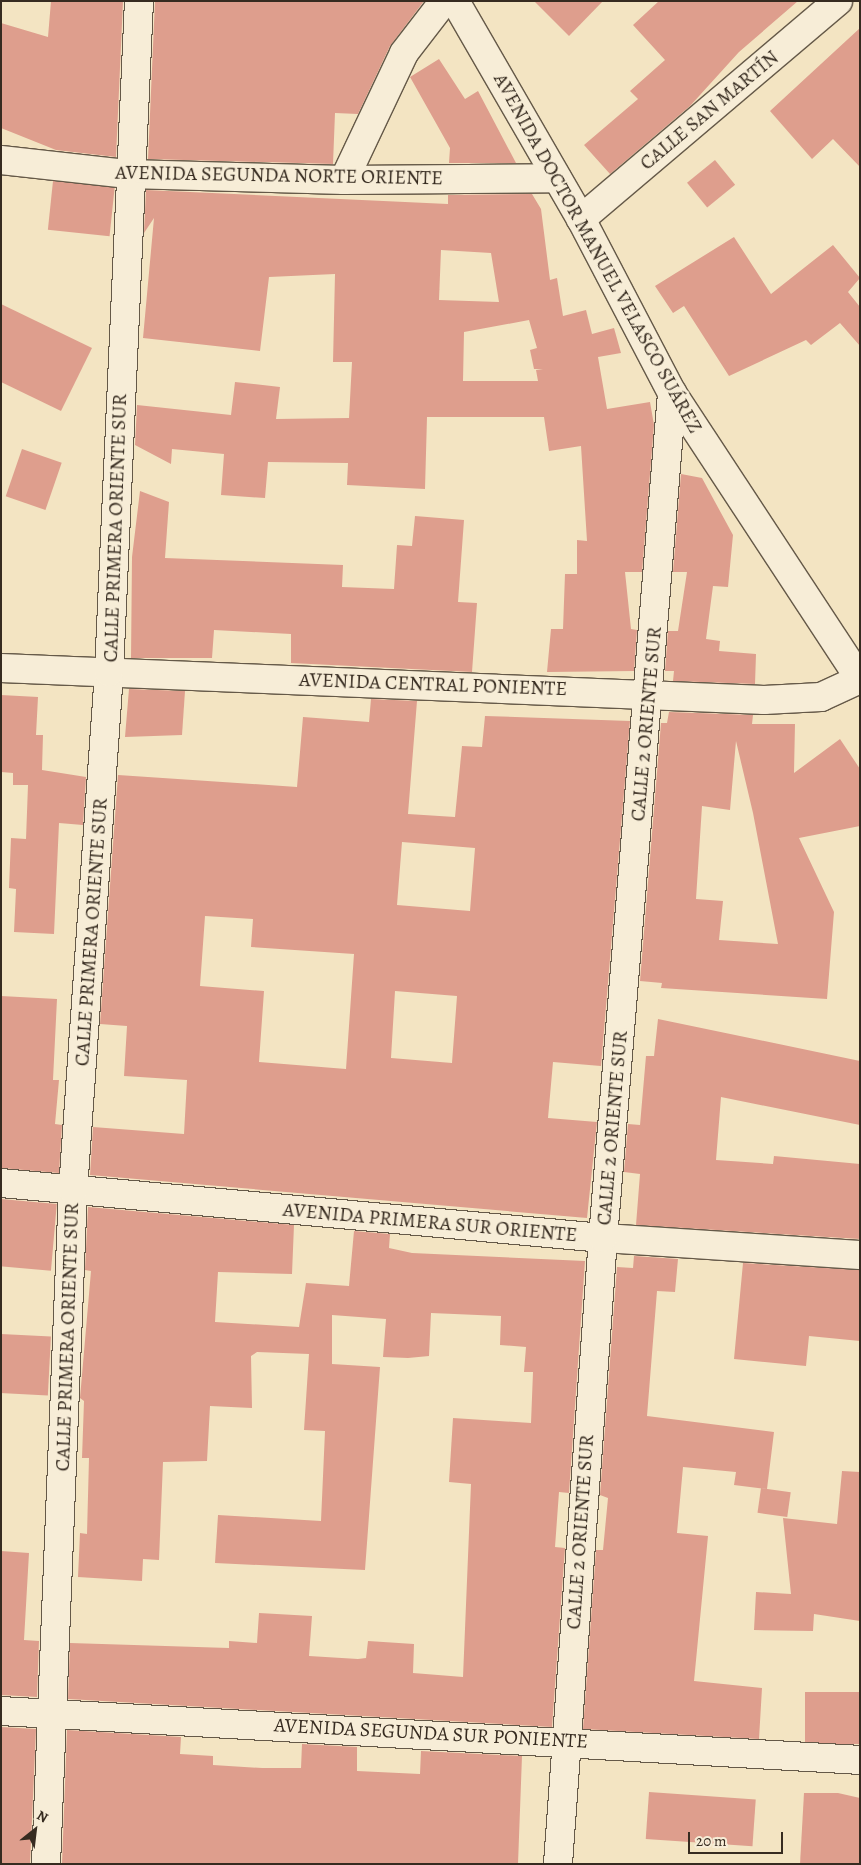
<!DOCTYPE html>
<html>
<head>
<meta charset="utf-8">
<style>
  body { margin:0 }
  #map { position:relative; width:861px; height:1865px; overflow:hidden; background:#f3e4c2; font-family:Alegreya,serif }
  div>[style] { position:absolute }
  .building>* { inset:0; background:#de9e8d; transform-origin:0 0 }
  .roads { filter:drop-shadow(1px 0 #655948) drop-shadow(-1px 0 #655948) drop-shadow(0 1px #655948) drop-shadow(0 -1px #655948) }
  .minor>* { height:28px; margin:-14px; padding:0 14px; transform-origin:14px; border-radius:14px; background:#f7edd7 }
  span { translate:-50% -50%; white-space:nowrap; text-align:center; line-height:1.15; -webkit-text-stroke:5px #f7edd7; paint-order:stroke }
  .street-label { font-size:20px; color:#362b20 }
  .frame { position:absolute; inset:0; border:2px solid #362b20; pointer-events:none }
  .north { position:absolute; left:10px; top:1805px; width:50px; height:50px; -webkit-text-stroke:4px #f7edd7; paint-order:stroke; rotate:29deg; font-size:14px; font-weight:700; line-height:20px; text-align:center; color:#362b20 }
  .north::after { content:''; display:block; margin:auto; width:18px; height:22px; background:#362b20; clip-path:polygon(50% 0,100% 100%,50% 72%,0 100%) }
  .scale { position:absolute; left:688px; top:1832px; width:95px; height:22px; box-sizing:border-box; border:2px solid #362b20; border-top:0; padding-left:6px; font-size:15px; line-height:18px; white-space:nowrap; color:#362b20; -webkit-text-stroke:4px #f7edd7; paint-order:stroke }
</style>
</head>
<body>
<div id="map">
  <div class="building">
    <i style="clip-path:polygon(51px 1px,123px 1px,116px 157px,56px 150px,1px 128px,1px 23px,48px 37px)"></i>
    <i style="clip-path:polygon(155px 1px,424px 1px,390px 46px,358px 114px,335px 113px,333px 164px,148px 159px)"></i>
    <i style="clip-path:polygon(534px 1px,603px 1px,569px 36px)"></i>
    <i style="clip-path:polygon(659px 1px,798px 1px,739px 52px,690px 106px,610px 174px,584px 145px,638px 99px,630px 91px,665px 60px,633px 25px)"></i>
    <i style="clip-path:polygon(860px 28px,860px 167px,833px 139px,812px 159px,770px 111px)"></i>
    <i style="clip-path:polygon(439px 59px,465px 99px,478px 91px,516px 163px,449px 163px,450px 148px,410px 77px)"></i>
    <i style="left:715px;top:160px;width:32px;height:36px;rotate:51deg"></i>
    <i style="left:53px;top:181px;width:62px;height:49px;rotate:6deg"></i>
    <i style="clip-path:polygon(evenodd,146px 190px,448px 204px,448px 195px,532px 194px,541px 209px,550px 280px,557px 278px,563px 316px,586px 310px,592px 334px,614px 328px,621px 353px,598px 357px,607px 409px,650px 402px,654px 425px,642px 572px,625px 572px,631px 629px,637px 630px,634px 671px,547px 672px,551px 629px,563px 629px,565px 574px,577px 574px,577px 540px,587px 541px,581px 446px,549px 451px,544px 417px,427px 417px,425px 489px,347px 485px,348px 463px,268px 462px,265px 498px,221px 495px,224px 454px,172px 449px,171px 464px,135px 445px,137px 405px,231px 415px,235px 382px,280px 387px,276px 419px,349px 418px,352px 362px,333px 362px,335px 274px,269px 277px,260px 351px,143px 338px,154px 218px,144px 233px,146px 190px,441px 250px,491px 253px,499px 302px,439px 300px,441px 250px,146px 190px,529px 320px,537px 348px,530px 350px,534px 369px,543px 369px,536px 370px,538px 381px,463px 381px,464px 332px,529px 320px)"></i>
    <i style="clip-path:polygon(734px 237px,771px 294px,833px 245px,860px 278px,848px 292px,860px 307px,860px 346px,840px 323px,811px 345px,806px 340px,729px 376px,684px 306px,673px 313px,655px 286px)"></i>
    <i style="clip-path:polygon(1px 304px,92px 348px,61px 411px,1px 382px)"></i>
    <i style="left:22px;top:449px;width:42px;height:50px;rotate:19deg"></i>
    <i style="clip-path:polygon(681px 474px,702px 478px,733px 535px,728px 587px,713px 586px,706px 639px,720px 641px,719px 651px,756px 654px,755px 684px,673px 681px,674px 671px,665px 671px,668px 631px,678px 631px,687px 572px,673px 572px)"></i>
    <i style="clip-path:polygon(140px 491px,169px 502px,165px 558px,343px 565px,342px 587px,394px 589px,397px 545px,412px 546px,415px 516px,464px 520px,458px 602px,477px 603px,472px 672px,291px 663px,291px 634px,214px 630px,212px 658px,131px 658px,132px 557px)"></i>
    <i style="clip-path:polygon(129px 689px,185px 691px,182px 735px,125px 737px)"></i>
    <i style="clip-path:polygon(1px 695px,38px 697px,36px 735px,43px 735px,42px 770px,86px 777px,83px 825px,59px 823px,54px 934px,14px 932px,16px 889px,9px 888px,11px 838px,26px 839px,28px 785px,13px 785px,13px 773px,1px 772px)"></i>
    <i style="clip-path:polygon(evenodd,371px 699px,417px 701px,408px 814px,455px 817px,462px 746px,482px 747px,485px 716px,630px 721px,601px 1066px,553px 1062px,548px 1118px,597px 1122px,587px 1218px,90px 1175px,93px 1127px,184px 1134px,187px 1080px,124px 1076px,127px 1026px,100px 1024px,118px 775px,297px 787px,303px 717px,369px 722px,371px 699px,402px 842px,475px 848px,470px 911px,397px 905px,402px 842px,371px 699px,205px 916px,253px 919px,251px 947px,354px 954px,346px 1069px,259px 1062px,264px 991px,200px 986px,205px 916px,371px 699px,395px 991px,457px 996px,452px 1063px,391px 1058px,395px 991px)"></i>
    <i style="clip-path:polygon(evenodd,669px 712px,753px 715px,752px 724px,795px 724px,794px 773px,840px 739px,860px 769px,860px 826px,799px 838px,834px 912px,827px 999px,661px 988px,662px 983px,640px 981px,661px 723px,667px 723px,669px 712px,736px 741px,753px 813px,778px 944px,719px 940px,723px 901px,696px 899px,702px 806px,730px 810px,736px 741px)"></i>
    <i style="clip-path:polygon(1px 996px,57px 999px,53px 1080px,59px 1080px,55px 1124px,62px 1125px,59px 1173px,1px 1168px)"></i>
    <i style="clip-path:polygon(658px 1019px,860px 1061px,860px 1125px,721px 1097px,716px 1160px,773px 1164px,774px 1156px,860px 1164px,860px 1239px,636px 1225px,640px 1174px,624px 1172px,628px 1124px,640px 1125px,646px 1056px,654px 1056px)"></i>
    <i style="left:1px;top:1199px;width:56px;height:67px;rotate:5deg"></i>
    <i style="clip-path:polygon(88px 1207px,294px 1225px,292px 1274px,218px 1272px,215px 1322px,299px 1327px,306px 1283px,349px 1286px,354px 1231px,390px 1234px,389px 1248px,412px 1253px,585px 1261px,569px 1493px,559px 1492px,555px 1547px,565px 1548px,552px 1727px,68px 1699px,70px 1643px,229px 1648px,229px 1641px,257px 1643px,259px 1613px,312px 1616px,309px 1656px,358px 1659px,366px 1658px,368px 1641px,414px 1644px,413px 1673px,463px 1677px,471px 1484px,449px 1482px,453px 1418px,531px 1423px,533px 1372px,524px 1372px,526px 1347px,500px 1345px,501px 1316px,431px 1313px,429px 1356px,408px 1358px,383px 1357px,386px 1319px,332px 1315px,332px 1364px,380px 1367px,365px 1570px,215px 1563px,218px 1515px,321px 1521px,325px 1431px,304px 1430px,309px 1354px,257px 1352px,251px 1356px,252px 1408px,210px 1406px,207px 1461px,163px 1462px,159px 1560px,143px 1559px,142px 1581px,78px 1577px,80px 1533px,87px 1534px,89px 1458px,82px 1458px,84px 1401px,80px 1398px,91px 1271px,85px 1270px)"></i>
    <i style="clip-path:polygon(634px 1256px,678px 1259px,675px 1292px,657px 1291px,647px 1416px,774px 1432px,767px 1489px,734px 1485px,736px 1472px,683px 1467px,677px 1533px,708px 1536px,694px 1681px,762px 1688px,759px 1739px,583px 1729px,596px 1550px,603px 1550px,608px 1498px,600px 1495px,617px 1267px,633px 1268px)"></i>
    <i style="clip-path:polygon(743px 1263px,860px 1270px,860px 1341px,809px 1336px,806px 1366px,734px 1359px)"></i>
    <i style="left:1px;top:1334px;width:50px;height:59px;rotate:3deg"></i>
    <i style="clip-path:polygon(842px 1471px,860px 1472px,860px 1621px,814px 1614px,813px 1631px,754px 1630px,756px 1592px,791px 1594px,783px 1518px,837px 1524px)"></i>
    <i style="left:761px;top:1488px;width:30px;height:25px;rotate:8deg"></i>
    <i style="clip-path:polygon(1px 1551px,29px 1553px,24px 1640px,39px 1641px,37px 1697px,1px 1695px)"></i>
    <i style="left:860px;top:1692px;width:52px;height:55px;rotate:90deg"></i>
    <i style="clip-path:polygon(1px 1727px,36px 1729px,30px 1864px,1px 1864px)"></i>
    <i style="clip-path:polygon(67px 1730px,181px 1737px,180px 1754px,213px 1756px,213px 1765px,262px 1768px,301px 1768px,302px 1744px,357px 1747px,357px 1771px,420px 1774px,421px 1751px,522px 1756px,518px 1864px,62px 1864px)"></i>
    <i style="left:649px;top:1792px;width:107px;height:47px;rotate:4deg"></i>
    <i style="clip-path:polygon(804px 1793px,838px 1793px,860px 1798px,860px 1864px,800px 1864px)"></i>
  </div>
  <div class="roads">
    <div class="minor">
      <i style="left:455px;top:1px;width:252px;rotate:60deg"></i>
      <i style="left:581px;top:219px;width:196px;rotate:62.4deg"></i>
      <i style="left:672px;top:393px;width:342px;rotate:56.7deg"></i>
      <i style="left:1px;top:160px;width:128px;rotate:6.3deg"></i>
      <i style="left:128px;top:174px;width:216px;rotate:1.6deg"></i>
      <i style="left:344px;top:180px;width:213px;rotate:-0.5deg"></i>
      <i style="left:344px;top:180px;width:140px;rotate:-64.7deg"></i>
      <i style="left:404px;top:53px;width:66px;rotate:-52.4deg"></i>
      <i style="left:581px;top:219px;width:337px;rotate:-40.3deg"></i>
      <i style="left:1px;top:668px;width:764px;rotate:2.4deg"></i>
      <i style="left:764px;top:700px;width:57px;rotate:-3deg"></i>
      <i style="left:821px;top:697px;width:43px;rotate:-24.8deg"></i>
      <i style="left:1px;top:1183px;width:605px;rotate:5.22deg"></i>
      <i style="left:603px;top:1238px;width:258px;rotate:3.8deg"></i>
      <i style="left:1px;top:1711px;width:860px;rotate:3.26deg"></i>
      <i style="left:46px;top:1864px;width:675px;rotate:-87.71deg"></i>
      <i style="left:73px;top:1190px;width:519px;rotate:-86.02deg"></i>
      <i style="left:109px;top:672px;width:672px;rotate:-87.44deg"></i>
      <i style="left:558px;top:1864px;width:628px;rotate:-85.89deg"></i>
      <i style="left:603px;top:1238px;width:848px;rotate:-85.33deg"></i>
    </div>
  </div>
  <div class="street-label">
    <span style="left:709px;top:110px;rotate:-40deg">CALLE SAN MARTÍN</span>
    <span style="left:279px;top:175px;rotate:1deg">AVENIDA SEGUNDA NORTE ORIENTE</span>
    <span style="left:598px;top:253px;rotate:61deg">AVENIDA DOCTOR MANUEL VELASCO SUÁREZ</span>
    <span style="left:115px;top:528px;rotate:-88deg">CALLE PRIMERA ORIENTE SUR</span>
    <span style="left:433px;top:684px;rotate:2deg">AVENIDA CENTRAL PONIENTE</span>
    <span style="left:646px;top:724px;rotate:-85deg">CALLE 2 ORIENTE SUR</span>
    <span style="left:91px;top:932px;rotate:-86deg">CALLE PRIMERA ORIENTE SUR</span>
    <span style="left:612px;top:1128px;rotate:-85deg">CALLE 2 ORIENTE SUR</span>
    <span style="left:430px;top:1222px;rotate:5deg">AVENIDA PRIMERA SUR ORIENTE</span>
    <span style="left:67px;top:1337px;rotate:-88deg">CALLE PRIMERA ORIENTE SUR</span>
    <span style="left:580px;top:1532px;rotate:-86deg">CALLE 2 ORIENTE SUR</span>
    <span style="left:431px;top:1733px;rotate:3deg">AVENIDA SEGUNDA SUR PONIENTE</span>
  </div>
  <div class="frame"></div>
  <div class="north">N</div>
  <div class="scale">20 m</div>
</div>
</body>
</html>
